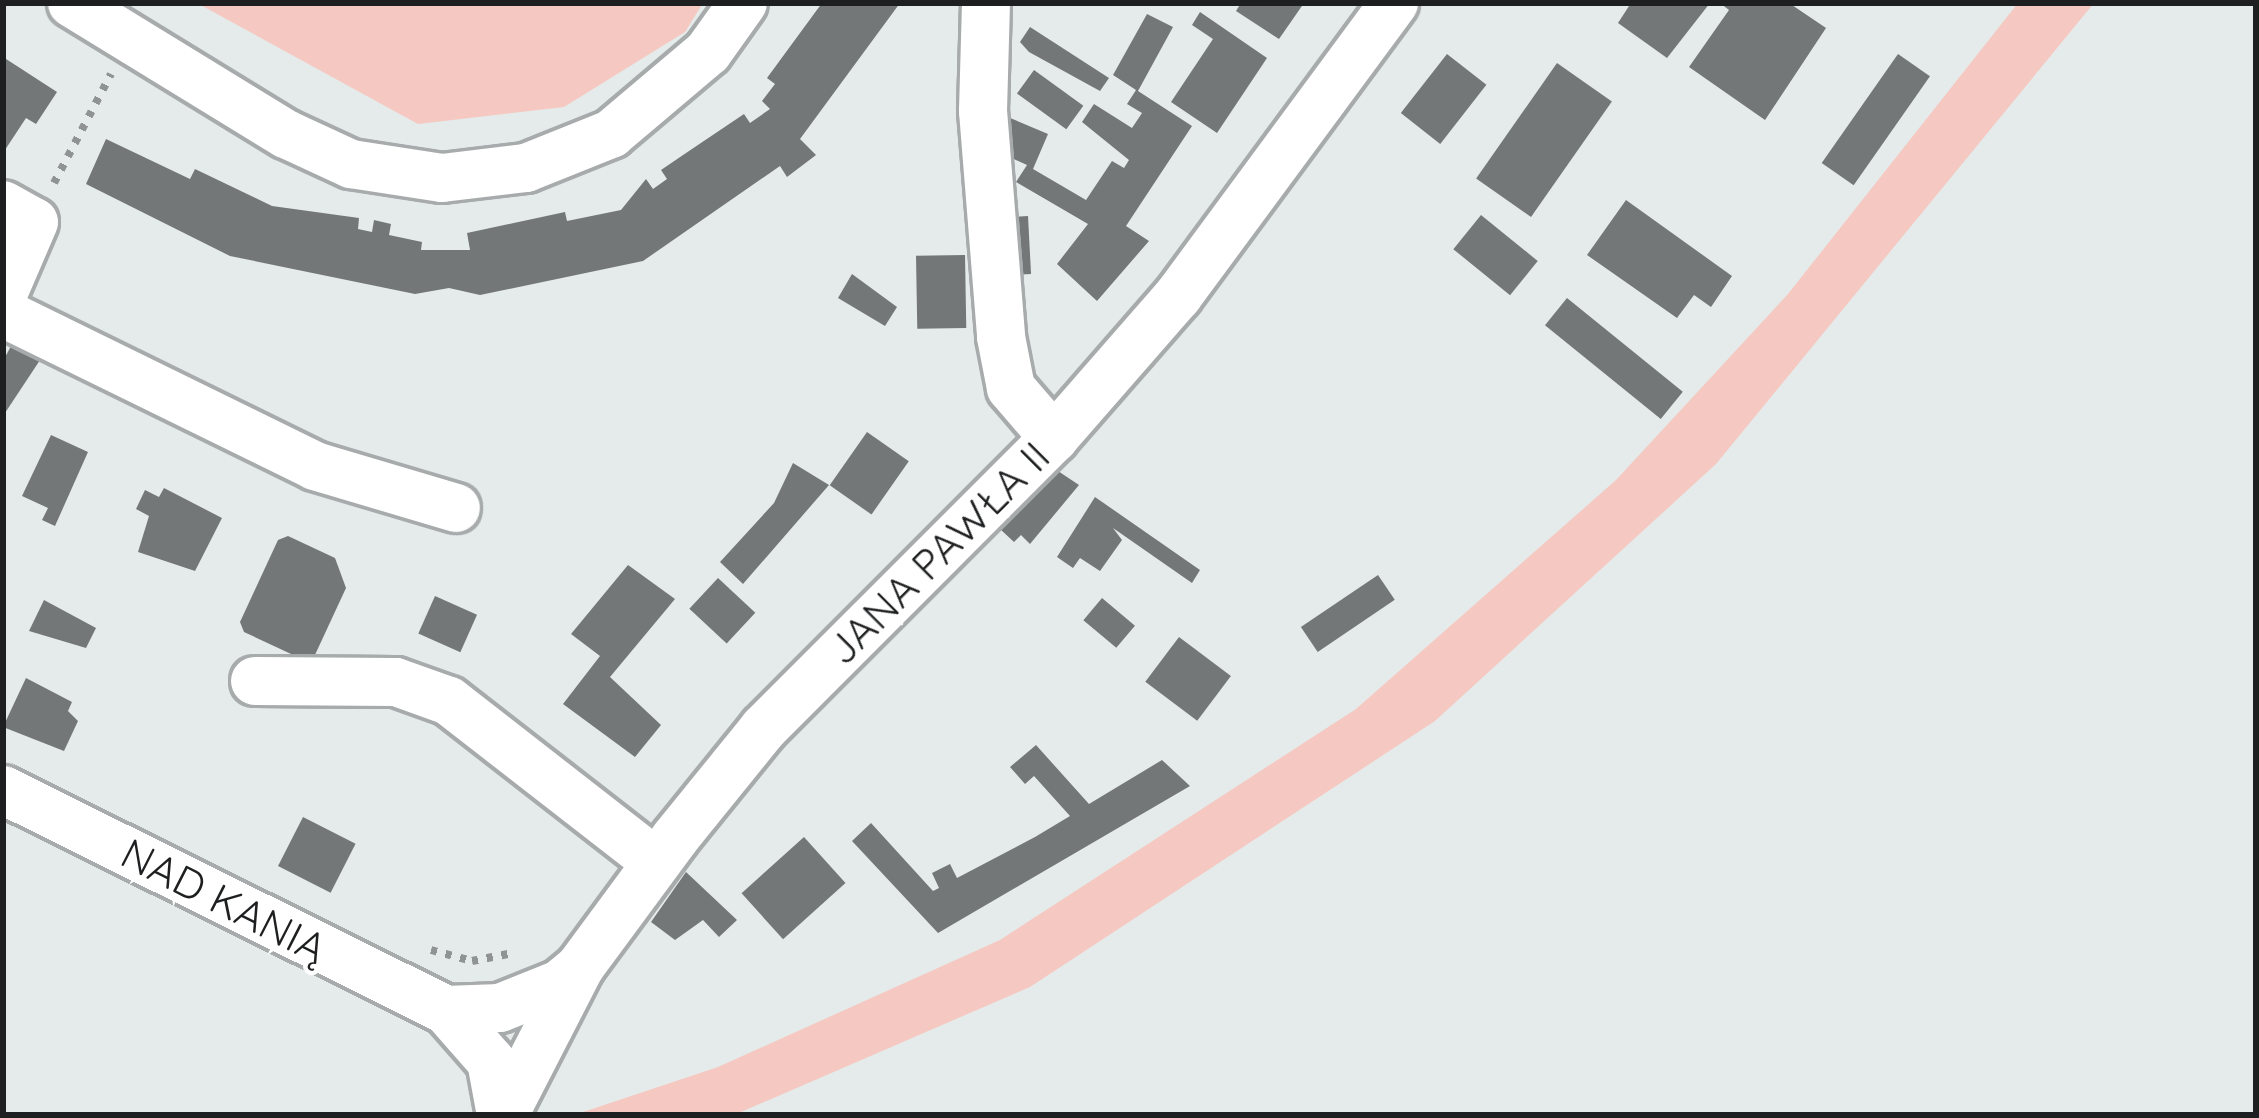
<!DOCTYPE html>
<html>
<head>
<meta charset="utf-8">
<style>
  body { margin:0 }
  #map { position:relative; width:2259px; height:1118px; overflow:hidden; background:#e5eaea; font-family:Quicksand,sans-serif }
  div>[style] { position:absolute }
  .green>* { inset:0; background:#f5c9c1 }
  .building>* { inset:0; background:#737778; transform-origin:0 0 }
  .path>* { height:8px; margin-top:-4px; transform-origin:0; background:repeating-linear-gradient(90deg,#909393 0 6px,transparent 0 15px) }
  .roads { filter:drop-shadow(3px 0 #a7abab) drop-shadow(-3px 0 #a7abab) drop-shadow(0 3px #a7abab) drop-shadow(0 -3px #a7abab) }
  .minor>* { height:48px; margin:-24px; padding:0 24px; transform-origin:24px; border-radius:24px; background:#fff }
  span { translate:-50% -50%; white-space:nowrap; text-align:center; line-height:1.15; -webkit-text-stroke:9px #fff; paint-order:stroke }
  .street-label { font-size:42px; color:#1e1f20 }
  .frame { position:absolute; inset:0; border:6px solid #1e1f20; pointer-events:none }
</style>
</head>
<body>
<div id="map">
  <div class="green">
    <i style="clip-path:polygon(197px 3px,703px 3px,685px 32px,564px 107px,418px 124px)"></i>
    <i style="clip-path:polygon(2018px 3px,2094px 3px,1716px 464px,1435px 721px,1030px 987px,734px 1115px,574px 1115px,718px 1067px,1000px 940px,1356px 709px,1616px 480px,1788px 294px)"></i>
  </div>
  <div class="building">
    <i style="clip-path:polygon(822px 3px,900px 3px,800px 139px,816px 155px,787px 177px,780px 166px,643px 261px,480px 295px,449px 288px,415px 294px,230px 256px,86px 184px,106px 139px,190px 179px,195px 169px,272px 206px,359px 218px,358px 229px,372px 232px,374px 220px,391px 224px,389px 235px,422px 242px,421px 250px,470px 250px,467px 233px,565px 212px,567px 221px,621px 210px,646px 179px,653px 189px,667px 179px,661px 170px,689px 151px,744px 114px,750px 123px,770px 109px,762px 101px,775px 84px,767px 78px)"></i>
    <i style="clip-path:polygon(1241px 3px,1304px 3px,1279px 39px,1236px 11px)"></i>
    <i style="clip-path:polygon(1631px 3px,1710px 3px,1667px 58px,1618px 23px)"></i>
    <i style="clip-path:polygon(1720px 3px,1789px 3px,1826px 28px,1765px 120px,1689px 67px,1729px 10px)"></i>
    <i style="clip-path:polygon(1200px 12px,1267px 58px,1217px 133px,1171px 102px,1213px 39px,1192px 25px)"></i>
    <i style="clip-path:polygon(1147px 14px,1173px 27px,1138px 91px,1192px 126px,1126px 226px,1149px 241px,1097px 301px,1057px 264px,1088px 224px,1016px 182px,1027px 165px,1003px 154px,1003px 115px,1048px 134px,1033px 169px,1086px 200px,1112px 161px,1124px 168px,1129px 160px,1082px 122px,1094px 104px,1132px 128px,1142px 113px,1127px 104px,1136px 90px,1113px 75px)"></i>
    <i style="clip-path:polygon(1030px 27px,1109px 78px,1100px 91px,1029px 52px,1020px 42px)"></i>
    <i style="left:1447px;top:54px;width:50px;height:75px;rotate:38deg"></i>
    <i style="left:1898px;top:54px;width:39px;height:133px;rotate:35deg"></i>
    <i style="clip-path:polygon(3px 57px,57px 92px,36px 124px,26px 118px,3px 153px)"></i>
    <i style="left:1557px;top:63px;width:67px;height:141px;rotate:35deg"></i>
    <i style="left:1034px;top:70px;width:61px;height:29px;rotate:36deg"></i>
    <i style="clip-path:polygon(1626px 200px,1732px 276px,1711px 307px,1694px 295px,1677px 318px,1587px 255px)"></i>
    <i style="left:1481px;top:215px;width:73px;height:44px;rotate:39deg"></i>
    <i style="left:1028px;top:216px;width:58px;height:21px;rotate:87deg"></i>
    <i style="left:965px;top:255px;width:73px;height:49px;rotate:89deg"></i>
    <i style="clip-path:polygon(852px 274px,897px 307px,885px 326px,838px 298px)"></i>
    <i style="left:1567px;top:298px;width:149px;height:35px;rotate:39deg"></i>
    <i style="clip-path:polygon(18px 333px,48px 348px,3px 416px,3px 361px)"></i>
    <i style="left:867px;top:432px;width:51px;height:65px;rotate:35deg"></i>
    <i style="clip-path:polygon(51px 435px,88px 452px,55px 526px,42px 520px,48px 508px,22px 496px)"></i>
    <i style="clip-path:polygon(793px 463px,829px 485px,743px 584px,720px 562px,774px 503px)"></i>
    <i style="clip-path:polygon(1058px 471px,1079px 485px,1030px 544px,1021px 535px,1014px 542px,1000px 529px)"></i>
    <i style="clip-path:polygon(164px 488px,222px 518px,195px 571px,138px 552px,149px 516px,136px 509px,145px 490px,159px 497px)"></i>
    <i style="clip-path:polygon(1095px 497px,1200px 570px,1192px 583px,1113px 528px,1122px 540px,1100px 571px,1080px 558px,1073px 568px,1057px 557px)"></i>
    <i style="clip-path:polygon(288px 536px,335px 558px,346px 588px,314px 657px,304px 660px,244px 632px,240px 622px,278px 540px)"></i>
    <i style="clip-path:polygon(628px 565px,675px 599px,610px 677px,661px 725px,635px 757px,563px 704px,600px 656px,571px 634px)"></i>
    <i style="left:1378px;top:575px;width:30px;height:93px;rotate:56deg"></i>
    <i style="left:718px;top:578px;width:51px;height:42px;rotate:43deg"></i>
    <i style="left:435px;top:596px;width:46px;height:41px;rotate:24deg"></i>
    <i style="left:1102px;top:598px;width:43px;height:29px;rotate:40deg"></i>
    <i style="clip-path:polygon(44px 600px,96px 628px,86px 648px,29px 631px)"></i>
    <i style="left:1179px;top:637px;width:65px;height:56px;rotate:37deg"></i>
    <i style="clip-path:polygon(26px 678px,72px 702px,68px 711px,78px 721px,64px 751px,3px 727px)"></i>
    <i style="clip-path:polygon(1036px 745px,1089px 804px,1162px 760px,1190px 786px,938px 933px,852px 841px,871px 823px,933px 891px,939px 888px,932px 873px,950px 864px,957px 878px,1035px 837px,1070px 816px,1034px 776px,1025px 784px,1010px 767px)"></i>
    <i style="left:303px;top:817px;width:59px;height:55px;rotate:27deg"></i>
    <i style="left:804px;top:837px;width:62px;height:84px;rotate:48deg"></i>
    <i style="clip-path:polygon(686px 872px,737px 920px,719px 937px,703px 920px,675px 940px,651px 922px)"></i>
  </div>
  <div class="path">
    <i style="left:54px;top:183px;width:123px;rotate:-62.4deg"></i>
    <i style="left:431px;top:950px;width:42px;rotate:15deg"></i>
    <i style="left:472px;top:961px;width:38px;rotate:-11deg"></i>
  </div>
  <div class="roads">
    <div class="minor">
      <i style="left:72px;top:3px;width:251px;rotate:31.5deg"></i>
      <i style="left:286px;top:134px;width:72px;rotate:24.8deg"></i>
      <i style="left:351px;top:164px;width:92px;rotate:8.7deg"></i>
      <i style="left:442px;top:178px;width:85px;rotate:-6.8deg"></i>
      <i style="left:526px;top:168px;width:92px;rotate:-21.8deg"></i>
      <i style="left:611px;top:134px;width:127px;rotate:-40.2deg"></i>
      <i style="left:708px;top:52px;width:60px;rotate:-54.5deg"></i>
      <i style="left:986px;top:3px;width:108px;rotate:91.6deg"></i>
      <i style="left:983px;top:111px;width:227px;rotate:85.4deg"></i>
      <i style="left:1001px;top:337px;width:52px;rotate:78.9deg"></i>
      <i style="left:1011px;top:388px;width:66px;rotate:49.3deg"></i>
      <i style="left:3px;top:205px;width:35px;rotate:29deg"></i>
      <i style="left:34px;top:222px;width:78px;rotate:113.3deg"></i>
      <i style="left:3px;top:313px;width:347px;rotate:26.1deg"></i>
      <i style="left:315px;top:466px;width:147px;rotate:16.6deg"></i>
      <i style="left:255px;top:681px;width:141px;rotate:0.4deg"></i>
      <i style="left:396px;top:682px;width:56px;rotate:19.7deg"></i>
      <i style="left:449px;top:701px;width:262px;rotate:37.9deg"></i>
      <i style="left:3px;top:790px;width:495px;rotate:26.4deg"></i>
      <i style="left:446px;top:1010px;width:68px;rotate:48.6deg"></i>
      <i style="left:491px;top:1061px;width:55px;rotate:79.5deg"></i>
      <i style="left:446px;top:1010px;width:54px;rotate:-2.1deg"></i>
      <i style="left:500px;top:1008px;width:65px;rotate:-21.8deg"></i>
      <i style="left:560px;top:984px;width:26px;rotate:-40deg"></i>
      <i style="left:504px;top:1115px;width:166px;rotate:-62.8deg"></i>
      <i style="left:580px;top:967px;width:160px;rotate:-53.6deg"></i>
      <i style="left:675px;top:838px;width:141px;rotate:-51deg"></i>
      <i style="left:764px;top:728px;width:410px;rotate:-45deg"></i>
      <i style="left:1054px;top:438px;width:189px;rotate:-48.9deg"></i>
      <i style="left:1178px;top:296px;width:364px;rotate:-53.6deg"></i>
    </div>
  </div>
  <div class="street-label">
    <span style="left:938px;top:553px;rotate:-45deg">JANA PAWŁA II</span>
    <span style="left:224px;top:901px;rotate:27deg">NAD KANIĄ</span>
  </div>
  <div class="frame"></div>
</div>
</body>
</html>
